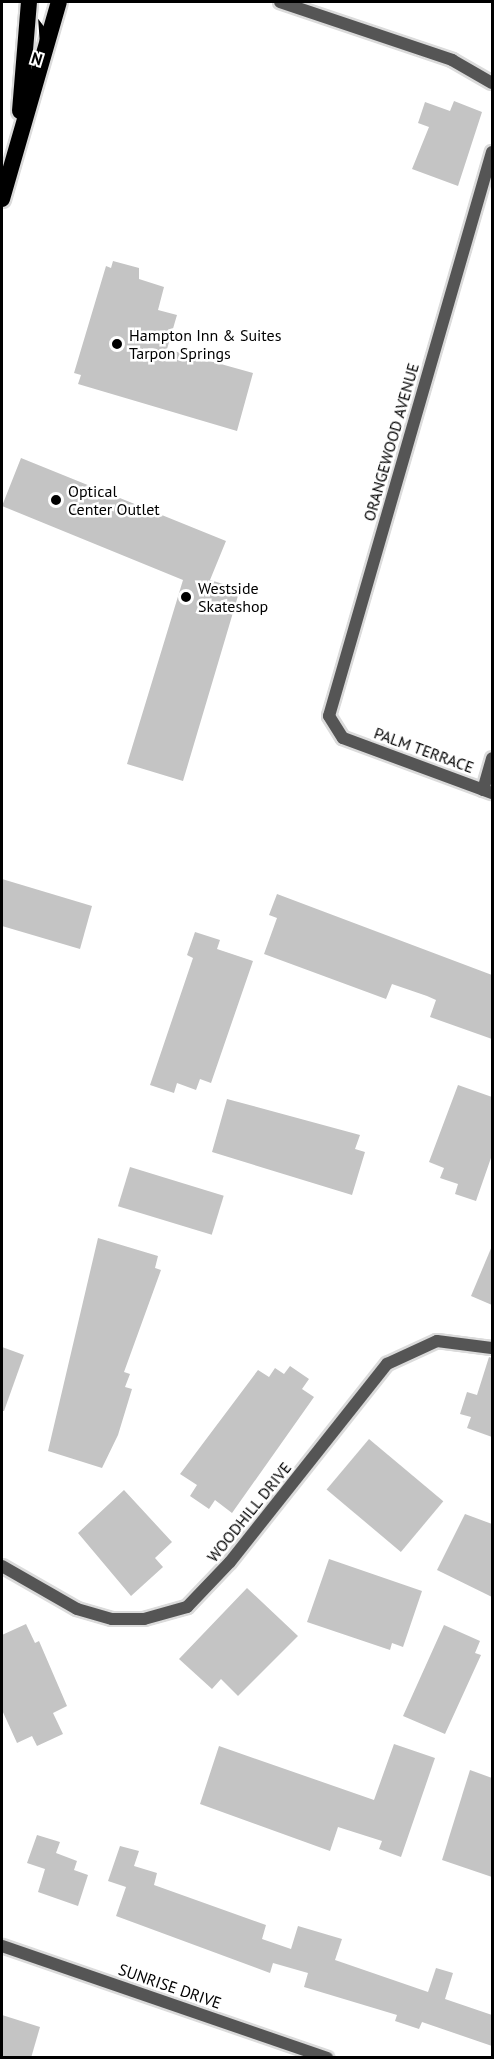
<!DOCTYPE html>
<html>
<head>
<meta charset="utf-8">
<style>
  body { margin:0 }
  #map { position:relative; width:494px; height:2059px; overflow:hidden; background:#fff; font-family:"PT Sans",sans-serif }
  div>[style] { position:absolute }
  .building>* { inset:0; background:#c4c4c4; transform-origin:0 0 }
  .roads { filter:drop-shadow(2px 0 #dbdbdb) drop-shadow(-2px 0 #dbdbdb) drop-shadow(0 2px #dbdbdb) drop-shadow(0 -2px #dbdbdb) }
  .minor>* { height:12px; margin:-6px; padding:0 6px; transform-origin:6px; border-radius:6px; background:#555 }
  .trunk>* { height:16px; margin:-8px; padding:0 8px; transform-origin:8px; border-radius:8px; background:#000 }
  .dots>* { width:16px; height:16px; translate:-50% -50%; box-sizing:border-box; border:3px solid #fff; border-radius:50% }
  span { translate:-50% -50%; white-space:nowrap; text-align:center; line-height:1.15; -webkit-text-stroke:5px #fff; paint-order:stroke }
  .poi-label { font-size:16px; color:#000 }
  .left { translate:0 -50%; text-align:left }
  .street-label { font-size:16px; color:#000 }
  .frame { position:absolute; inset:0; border:3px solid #000; pointer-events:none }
  .north { position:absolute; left:12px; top:12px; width:60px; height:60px; -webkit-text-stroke:4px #fff; paint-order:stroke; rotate:197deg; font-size:16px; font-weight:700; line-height:24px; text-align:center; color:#000 }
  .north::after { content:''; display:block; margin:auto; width:21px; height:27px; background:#000; clip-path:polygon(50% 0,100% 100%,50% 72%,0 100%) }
</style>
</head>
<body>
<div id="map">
  <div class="building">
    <i style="clip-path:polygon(454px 101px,482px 112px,458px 186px,412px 169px,429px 127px,418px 123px,425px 102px,450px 111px)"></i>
    <i style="clip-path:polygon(113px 261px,139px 268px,139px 279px,164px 287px,158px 310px,177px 315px,167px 349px,253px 373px,237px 431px,78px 384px,81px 375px,74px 373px,106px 266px,111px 268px)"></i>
    <i style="clip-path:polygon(21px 458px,226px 541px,210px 580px,240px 589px,183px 781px,127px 764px,183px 580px,2px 506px)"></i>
    <i style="clip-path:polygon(2px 879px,92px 906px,80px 949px,2px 926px)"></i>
    <i style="clip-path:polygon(277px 894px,492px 975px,492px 1039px,430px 1017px,436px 1000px,427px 996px,392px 984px,386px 999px,264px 954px,277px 918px,269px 915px)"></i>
    <i style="clip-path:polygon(195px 932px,220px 940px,217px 949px,253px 961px,211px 1083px,200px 1079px,196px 1090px,177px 1083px,174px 1093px,150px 1085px,193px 958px,187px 955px)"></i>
    <i style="clip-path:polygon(458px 1085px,492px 1097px,492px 1155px,476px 1201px,455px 1194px,458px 1184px,440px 1178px,444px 1168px,429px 1162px)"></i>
    <i style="clip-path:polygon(227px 1099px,360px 1135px,355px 1149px,365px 1152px,352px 1195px,212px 1152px)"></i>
    <i style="left:130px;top:1167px;width:98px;height:41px;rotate:17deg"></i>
    <i style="clip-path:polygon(98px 1238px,158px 1256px,155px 1268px,161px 1270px,124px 1372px,130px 1374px,125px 1387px,132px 1389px,118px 1435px,102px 1468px,48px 1451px)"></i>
    <i style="clip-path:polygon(492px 1246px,492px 1305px,471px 1296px)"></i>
    <i style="clip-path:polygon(2px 1347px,24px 1355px,4px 1411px,2px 1411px)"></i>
    <i style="clip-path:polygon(489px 1357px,492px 1358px,492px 1437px,467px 1428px,471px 1417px,460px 1414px,467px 1392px,477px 1395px)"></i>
    <i style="clip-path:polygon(290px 1366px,309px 1379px,302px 1389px,314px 1397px,232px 1513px,215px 1500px,209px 1509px,190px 1496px,197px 1485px,180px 1474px,258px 1370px,269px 1377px,275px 1368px,284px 1374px)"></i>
    <i style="left:369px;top:1439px;width:97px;height:66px;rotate:40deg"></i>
    <i style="clip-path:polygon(124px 1490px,172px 1542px,155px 1558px,163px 1567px,131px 1596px,78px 1533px)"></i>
    <i style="clip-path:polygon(465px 1514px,492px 1524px,492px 1597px,437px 1570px)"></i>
    <i style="clip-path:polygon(329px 1559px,422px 1591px,403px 1647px,392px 1643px,390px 1650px,307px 1622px)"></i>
    <i style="clip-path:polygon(247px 1588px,298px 1636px,238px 1696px,221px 1679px,212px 1689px,179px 1659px)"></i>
    <i style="clip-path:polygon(26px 1624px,35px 1643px,39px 1641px,67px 1706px,53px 1713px,63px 1734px,37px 1746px,32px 1736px,17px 1743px,2px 1710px,2px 1635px)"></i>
    <i style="clip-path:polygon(444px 1625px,480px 1641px,475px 1653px,481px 1655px,445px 1734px,403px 1716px)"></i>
    <i style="clip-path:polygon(394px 1744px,435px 1758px,401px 1857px,379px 1849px,382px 1841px,338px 1827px,330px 1851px,200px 1804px,219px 1746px,374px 1800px)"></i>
    <i style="clip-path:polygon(470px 1770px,492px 1778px,492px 1877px,442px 1860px)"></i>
    <i style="clip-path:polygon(37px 1835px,60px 1842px,56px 1853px,77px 1861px,74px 1870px,88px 1875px,78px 1906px,38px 1892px,45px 1869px,27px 1863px)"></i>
    <i style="clip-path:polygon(120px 1846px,139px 1851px,134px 1866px,157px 1873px,154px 1885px,266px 1925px,262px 1939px,291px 1949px,298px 1926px,342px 1939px,335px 1960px,428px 1992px,436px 1968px,453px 1973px,445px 1999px,492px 2015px,492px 2046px,422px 2022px,419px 2029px,395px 2021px,397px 2015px,304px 1987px,308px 1973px,273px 1963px,270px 1973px,116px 1916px,126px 1887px,108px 1881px)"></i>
    <i style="clip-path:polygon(2px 2015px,40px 2027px,31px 2058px,2px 2058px)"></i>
  </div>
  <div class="roads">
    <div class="minor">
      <i style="left:280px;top:2px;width:182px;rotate:18.6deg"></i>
      <i style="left:452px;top:60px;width:46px;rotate:29.9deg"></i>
      <i style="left:492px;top:152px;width:587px;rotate:106.12deg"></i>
      <i style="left:329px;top:716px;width:26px;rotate:58deg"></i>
      <i style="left:343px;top:738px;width:159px;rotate:20.3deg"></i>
      <i style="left:483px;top:790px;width:33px;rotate:-74deg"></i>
      <i style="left:2px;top:1566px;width:86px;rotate:29.8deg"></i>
      <i style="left:77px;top:1609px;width:36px;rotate:16deg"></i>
      <i style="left:112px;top:1619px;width:32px"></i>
      <i style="left:144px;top:1619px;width:45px;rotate:-15.6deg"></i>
      <i style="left:187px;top:1607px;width:62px;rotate:-46.3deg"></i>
      <i style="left:230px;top:1562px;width:253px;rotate:-51.6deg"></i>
      <i style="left:387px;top:1364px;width:55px;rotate:-24.7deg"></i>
      <i style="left:437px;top:1341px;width:55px;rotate:7.3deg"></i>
      <i style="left:2px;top:1946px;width:344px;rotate:19deg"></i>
    </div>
    <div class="trunk">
      <i style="left:20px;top:111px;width:109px;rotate:-85.3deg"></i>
      <i style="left:2px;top:199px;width:205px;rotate:-73.9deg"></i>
    </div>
  </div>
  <div class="dots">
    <i style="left:117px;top:344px;background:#000"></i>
    <i style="left:56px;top:500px;background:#000"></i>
    <i style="left:186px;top:597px;background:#000"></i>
  </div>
  <div class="poi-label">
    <span class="left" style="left:129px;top:344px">Hampton Inn &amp; Suites<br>Tarpon Springs</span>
    <span class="left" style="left:68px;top:500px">Optical<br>Center Outlet</span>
    <span class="left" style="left:198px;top:597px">Westside<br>Skateshop</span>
  </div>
  <div class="street-label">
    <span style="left:391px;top:442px;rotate:-74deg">ORANGEWOOD AVENUE</span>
    <span style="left:424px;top:750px;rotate:20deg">PALM TERRACE</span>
    <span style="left:249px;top:1512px;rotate:-51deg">WOODHILL DRIVE</span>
    <span style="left:170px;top:1986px;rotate:19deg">SUNRISE DRIVE</span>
  </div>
  <div class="frame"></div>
  <div class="north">N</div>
</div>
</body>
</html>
